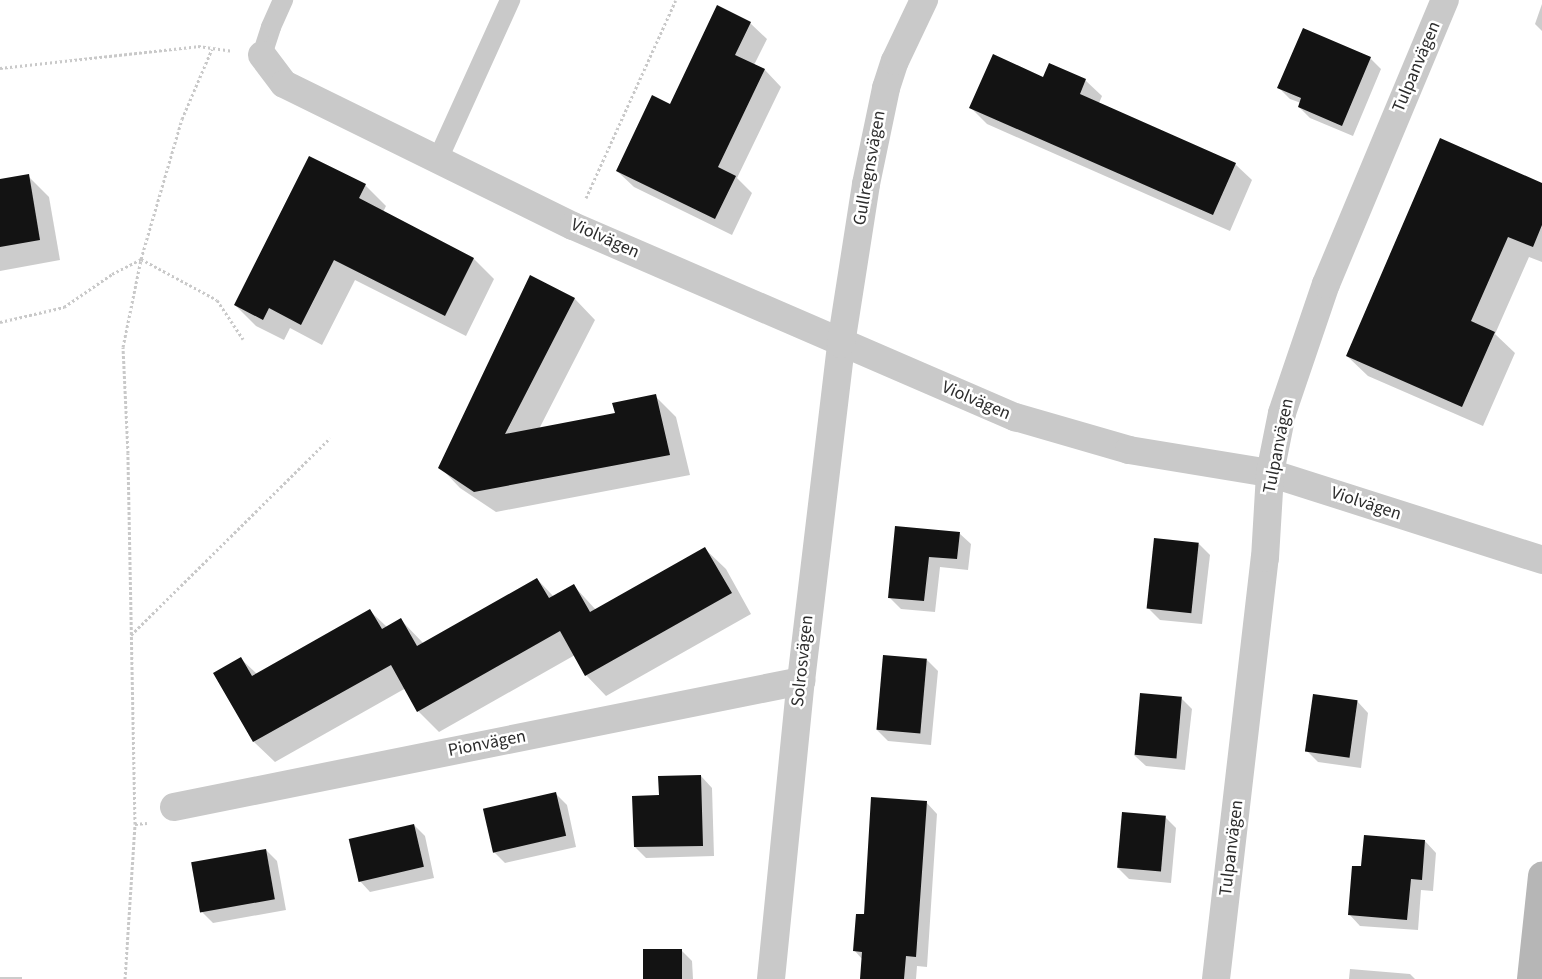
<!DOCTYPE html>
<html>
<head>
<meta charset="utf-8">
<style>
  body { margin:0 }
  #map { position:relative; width:1542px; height:979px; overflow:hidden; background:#fff; font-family:"Source Sans 3",sans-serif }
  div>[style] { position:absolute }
  .shadow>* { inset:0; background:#0003; transform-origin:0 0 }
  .building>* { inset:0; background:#131313; transform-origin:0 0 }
  .path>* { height:3px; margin-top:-1.5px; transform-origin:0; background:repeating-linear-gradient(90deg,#c9c9c9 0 2.5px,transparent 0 5px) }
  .lane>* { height:20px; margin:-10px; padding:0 10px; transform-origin:10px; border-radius:10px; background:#c9c9c9 }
  .street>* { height:28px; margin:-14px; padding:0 14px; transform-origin:14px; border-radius:14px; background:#c9c9c9 }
  .secondary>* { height:28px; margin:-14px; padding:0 14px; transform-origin:14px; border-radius:14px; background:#b6b6b6 }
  span { translate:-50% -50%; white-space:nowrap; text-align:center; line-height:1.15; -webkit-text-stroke:5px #fff; paint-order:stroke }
  .street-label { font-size:18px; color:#2c2c2c }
</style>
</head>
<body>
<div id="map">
  <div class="shadow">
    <i style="clip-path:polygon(1542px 4px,1542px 31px,1535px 24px)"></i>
    <i style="clip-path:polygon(750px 23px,767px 39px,754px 65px,765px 70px,781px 87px,737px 178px,752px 193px,732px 235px,634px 187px,617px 171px,670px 105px)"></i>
    <i style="clip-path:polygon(1370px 58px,1381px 69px,1353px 136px,1310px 118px,1299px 107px,1301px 103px,1290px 99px,1279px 88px)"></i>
    <i style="clip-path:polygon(1085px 80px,1102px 96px,1099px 103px,1235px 164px,1252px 180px,1230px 231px,987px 124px,971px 108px)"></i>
    <i style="clip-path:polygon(310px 157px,365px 185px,386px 206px,383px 212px,474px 259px,494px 279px,466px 336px,355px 280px,322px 345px,290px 328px,284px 340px,256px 326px,235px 305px)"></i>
    <i style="clip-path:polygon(28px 176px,49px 197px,60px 260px,0 271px,0 181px)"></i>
    <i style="clip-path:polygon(1542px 184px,1542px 262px,1529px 257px,1495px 334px,1515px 353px,1483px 426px,1368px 376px,1347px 356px)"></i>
    <i style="clip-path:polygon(530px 277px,575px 299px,595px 320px,539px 429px,617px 414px,655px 396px,676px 417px,690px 475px,496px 512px,460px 488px,440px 467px)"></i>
    <i style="clip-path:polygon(896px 527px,959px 533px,971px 544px,968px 570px,940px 567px,935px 612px,901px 609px,889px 597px)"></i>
    <i style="clip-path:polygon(1199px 544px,1210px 555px,1202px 624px,1160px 620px,1148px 608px)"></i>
    <i style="clip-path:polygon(705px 549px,726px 569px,751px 614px,606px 696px,586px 675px,575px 655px,439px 732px,418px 711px,406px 688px,275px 762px,254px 742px,215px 673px,241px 659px,257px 674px,370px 611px,387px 627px,401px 620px,424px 644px,537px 579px,554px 597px,574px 586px,596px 610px)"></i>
    <i style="clip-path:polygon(927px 660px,938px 671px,931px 745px,888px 741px,877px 730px)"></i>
    <i style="clip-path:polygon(1181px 698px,1192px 709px,1185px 770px,1146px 766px,1134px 755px)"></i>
    <i style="clip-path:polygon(1357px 701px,1368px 713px,1361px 768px,1318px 762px,1307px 751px)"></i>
    <i style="clip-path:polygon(701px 776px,712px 788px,714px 856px,646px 858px,635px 847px,660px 796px)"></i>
    <i style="clip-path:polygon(555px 793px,567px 805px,576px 847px,505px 863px,494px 852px)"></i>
    <i style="clip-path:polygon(926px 802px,937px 814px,927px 967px,917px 966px,916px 979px,861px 979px,863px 960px,854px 950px,865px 916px)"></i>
    <i style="clip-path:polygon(1165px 817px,1176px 828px,1171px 883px,1129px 879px,1118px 868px)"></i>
    <i style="clip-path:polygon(414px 825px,425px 836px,434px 878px,370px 892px,359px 880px)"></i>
    <i style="clip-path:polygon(1425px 841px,1436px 853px,1433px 891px,1421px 890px,1418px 930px,1360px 926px,1349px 914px,1362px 868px)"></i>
    <i style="clip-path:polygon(266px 850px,277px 861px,286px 910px,213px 923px,202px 912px,193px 864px)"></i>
    <i style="clip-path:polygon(681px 950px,692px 961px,693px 979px,645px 979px)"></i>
    <i style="clip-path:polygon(1350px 969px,1410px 974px,1415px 979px,1349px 979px)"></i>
    <i style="left:0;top:977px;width:22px;height:2px"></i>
  </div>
  <div class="building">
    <i style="clip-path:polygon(717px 5px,751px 22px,735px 55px,765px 69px,718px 167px,736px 176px,715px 219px,616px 171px,652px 95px,670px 104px)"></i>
    <i style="clip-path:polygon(1303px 28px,1371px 57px,1342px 126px,1298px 107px,1301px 98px,1277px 88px)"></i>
    <i style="clip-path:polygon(993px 54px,1043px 77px,1049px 63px,1086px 79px,1080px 94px,1236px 163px,1213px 215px,969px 108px)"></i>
    <i style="clip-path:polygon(1440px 138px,1542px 183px,1542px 225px,1533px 247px,1508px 237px,1471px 321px,1495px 332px,1462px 407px,1346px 356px)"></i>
    <i style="clip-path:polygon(309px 156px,366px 184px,359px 198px,474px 258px,445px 316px,334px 260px,301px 325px,269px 308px,263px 320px,234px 305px)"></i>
    <i style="clip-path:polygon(29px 174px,40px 240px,0 247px,0 179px)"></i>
    <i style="clip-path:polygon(530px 275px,575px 298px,505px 434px,615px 413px,612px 403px,656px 394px,670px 455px,474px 492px,438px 468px)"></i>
    <i style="clip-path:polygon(895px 526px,960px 532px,957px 559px,929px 557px,924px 601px,888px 598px)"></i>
    <i style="left:1154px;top:538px;width:45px;height:71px;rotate:6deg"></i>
    <i style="clip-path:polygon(705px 547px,732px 593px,585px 676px,560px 631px,417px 712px,391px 665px,253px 742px,213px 673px,241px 657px,252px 676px,370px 609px,382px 629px,401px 618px,417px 646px,537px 578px,549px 598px,574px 584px,590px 612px)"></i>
    <i style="left:883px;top:655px;width:44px;height:75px;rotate:5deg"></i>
    <i style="left:1140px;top:693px;width:42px;height:62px;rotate:5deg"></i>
    <i style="left:1313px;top:694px;width:45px;height:58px;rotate:8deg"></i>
    <i style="clip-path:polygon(701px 775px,703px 846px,634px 847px,632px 796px,659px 795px,658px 776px)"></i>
    <i style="left:556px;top:792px;width:45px;height:75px;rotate:77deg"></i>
    <i style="clip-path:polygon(871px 797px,927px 801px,916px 957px,906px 956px,904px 979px,860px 979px,862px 952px,853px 951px,856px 914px,864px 914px)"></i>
    <i style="left:1122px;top:812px;width:44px;height:56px;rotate:5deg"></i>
    <i style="left:414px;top:824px;width:44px;height:67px;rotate:77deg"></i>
    <i style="clip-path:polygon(1364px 835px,1425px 840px,1422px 880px,1411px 879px,1407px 920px,1348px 915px,1352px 866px,1361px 866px)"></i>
    <i style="left:266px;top:849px;width:51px;height:76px;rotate:80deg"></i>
    <i style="left:682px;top:949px;width:30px;height:39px;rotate:90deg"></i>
  </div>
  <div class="path">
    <i style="left:0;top:68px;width:199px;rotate:-6.3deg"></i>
    <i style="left:198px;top:46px;width:34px;rotate:8deg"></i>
    <i style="left:586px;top:198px;width:217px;rotate:-65.6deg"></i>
    <i style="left:0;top:322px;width:66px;rotate:-13.2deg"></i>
    <i style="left:64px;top:307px;width:58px;rotate:-34.5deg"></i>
    <i style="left:112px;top:274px;width:33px;rotate:-27deg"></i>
    <i style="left:141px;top:259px;width:86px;rotate:28.3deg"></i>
    <i style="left:217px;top:300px;width:47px;rotate:56.3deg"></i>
    <i style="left:131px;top:635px;width:280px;rotate:-44.7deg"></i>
    <i style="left:135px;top:824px;width:12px;rotate:-5deg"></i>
    <i style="left:125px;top:979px;width:155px;rotate:-86.3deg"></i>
    <i style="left:135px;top:824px;width:371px;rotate:-91.1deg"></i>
    <i style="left:128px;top:453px;width:106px;rotate:-92.7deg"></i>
    <i style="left:123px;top:347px;width:90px;rotate:-78.4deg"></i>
    <i style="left:141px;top:259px;width:146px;rotate:-73.7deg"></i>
    <i style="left:182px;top:119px;width:76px;rotate:-66.8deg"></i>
  </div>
  <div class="lane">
    <i style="left:262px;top:55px;width:29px;rotate:-72deg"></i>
    <i style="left:271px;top:27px;width:30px;rotate:-66deg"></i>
    <i style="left:438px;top:159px;width:175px;rotate:-65.6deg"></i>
  </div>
  <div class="street">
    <i style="left:262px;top:55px;width:36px;rotate:53deg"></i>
    <i style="left:284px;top:84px;width:322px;rotate:26.2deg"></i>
    <i style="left:573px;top:226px;width:482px;rotate:23.4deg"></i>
    <i style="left:1015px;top:417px;width:119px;rotate:16.1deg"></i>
    <i style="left:1129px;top:450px;width:143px;rotate:9.3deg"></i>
    <i style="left:1270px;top:473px;width:286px;rotate:17.7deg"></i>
    <i style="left:174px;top:807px;width:640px;rotate:-11.36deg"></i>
    <i style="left:771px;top:979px;width:300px;rotate:-84.3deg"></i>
    <i style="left:801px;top:681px;width:339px;rotate:-83.2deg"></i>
    <i style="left:841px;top:344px;width:162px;rotate:-81.1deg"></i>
    <i style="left:866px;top:184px;width:98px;rotate:-78.2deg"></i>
    <i style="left:886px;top:88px;width:28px;rotate:-72deg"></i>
    <i style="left:895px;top:61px;width:68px;rotate:-64.6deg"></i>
    <i style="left:1216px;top:979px;width:424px;rotate:-83.4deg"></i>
    <i style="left:1265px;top:558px;width:85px;rotate:-86.6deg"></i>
    <i style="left:1270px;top:473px;width:61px;rotate:-78.7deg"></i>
    <i style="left:1282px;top:413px;width:136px;rotate:-71.2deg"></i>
    <i style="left:1326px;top:284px;width:308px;rotate:-67.3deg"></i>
  </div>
  <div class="secondary">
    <i style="left:1531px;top:979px;width:104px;rotate:-83.9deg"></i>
  </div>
  <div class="street-label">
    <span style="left:1417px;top:67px;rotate:-67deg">Tulpanvägen</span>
    <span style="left:870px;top:168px;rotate:-80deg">Gullregnsvägen</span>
    <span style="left:605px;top:239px;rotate:24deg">Violvägen</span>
    <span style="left:976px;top:401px;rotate:23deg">Violvägen</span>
    <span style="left:1279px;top:446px;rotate:-79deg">Tulpanvägen</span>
    <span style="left:1366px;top:504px;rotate:18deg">Violvägen</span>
    <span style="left:803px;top:661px;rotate:-84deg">Solrosvägen</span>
    <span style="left:487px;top:744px;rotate:-11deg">Pionvägen</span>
    <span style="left:1232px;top:848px;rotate:-83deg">Tulpanvägen</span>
  </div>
</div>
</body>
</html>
